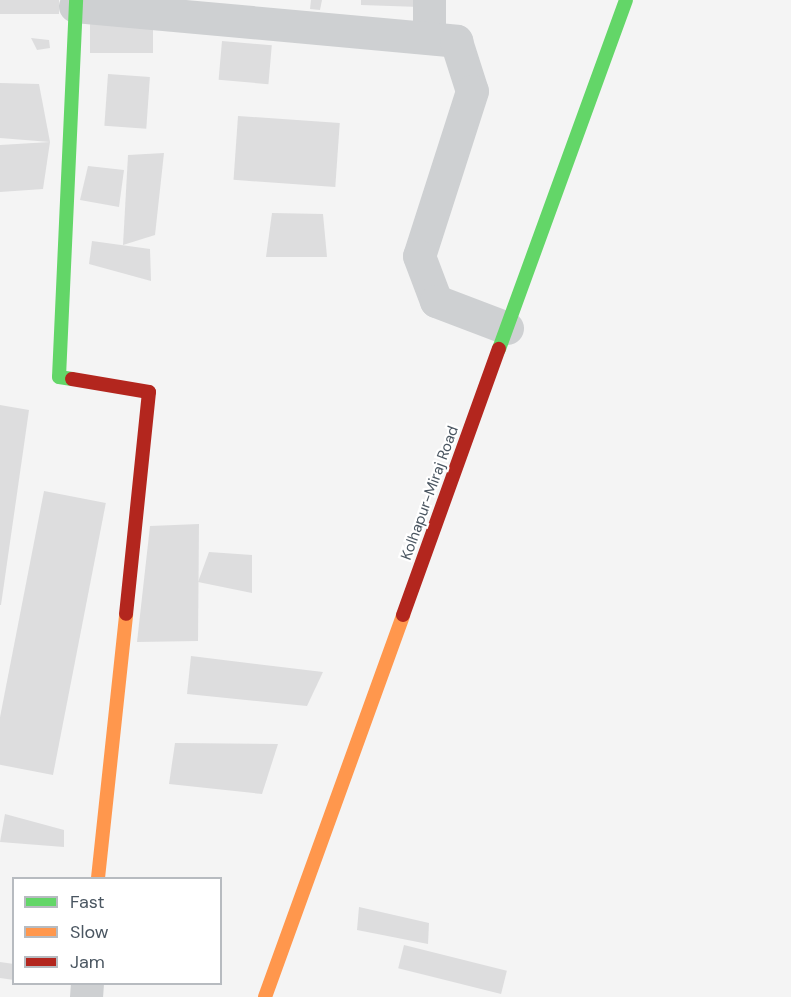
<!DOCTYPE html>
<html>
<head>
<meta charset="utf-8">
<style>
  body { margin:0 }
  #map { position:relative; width:791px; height:997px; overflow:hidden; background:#f4f4f4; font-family:"DM Sans",sans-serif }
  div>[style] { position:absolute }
  .building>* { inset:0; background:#ddddde; transform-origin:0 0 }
  .street>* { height:33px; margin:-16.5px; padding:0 16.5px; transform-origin:16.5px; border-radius:16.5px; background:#ced0d2 }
  .fast>* { height:14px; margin:-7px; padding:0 7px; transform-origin:7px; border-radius:7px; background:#63d668 }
  .slow>* { height:14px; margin:-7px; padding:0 7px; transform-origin:7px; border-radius:7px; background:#ff974d }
  .jam>* { height:14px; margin:-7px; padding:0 7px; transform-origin:7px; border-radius:7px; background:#b3261e }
  span { translate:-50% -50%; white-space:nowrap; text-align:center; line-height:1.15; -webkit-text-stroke:4.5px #fff; paint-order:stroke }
  .street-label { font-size:15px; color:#4a5661 }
  .legend { position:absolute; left:12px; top:877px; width:210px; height:108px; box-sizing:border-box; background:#fff; border:2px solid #b7bbc0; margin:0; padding:8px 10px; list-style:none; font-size:18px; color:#4a5661 }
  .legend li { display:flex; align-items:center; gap:12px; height:30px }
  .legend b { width:30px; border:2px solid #b7bbc0 }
</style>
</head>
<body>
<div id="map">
  <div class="building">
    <i style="left:0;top:0;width:59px;height:14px"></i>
    <i style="clip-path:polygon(311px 0,322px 0,320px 10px,310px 9px)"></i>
    <i style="clip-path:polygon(361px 0,420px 0,420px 7px,361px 5px)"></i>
    <i style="left:90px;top:23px;width:63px;height:30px"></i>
    <i style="clip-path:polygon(31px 38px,49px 40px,50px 48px,37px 50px)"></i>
    <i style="left:222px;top:41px;width:50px;height:39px;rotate:5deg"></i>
    <i style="left:108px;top:74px;width:42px;height:52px;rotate:4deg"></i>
    <i style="clip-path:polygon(0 83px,39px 84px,50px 142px,0 138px)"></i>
    <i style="left:238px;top:116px;width:102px;height:64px;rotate:4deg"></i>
    <i style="clip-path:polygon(50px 142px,43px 189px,0 192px,0 145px)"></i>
    <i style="clip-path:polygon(164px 153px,155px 235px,123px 245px,128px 155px)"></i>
    <i style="clip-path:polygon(88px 166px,124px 170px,119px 207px,80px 200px)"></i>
    <i style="clip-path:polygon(272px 213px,323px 214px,327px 257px,266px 257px)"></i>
    <i style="clip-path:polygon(92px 241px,150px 249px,151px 281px,89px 264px)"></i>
    <i style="clip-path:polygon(0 405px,29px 410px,1px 605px,0 605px)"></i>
    <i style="left:44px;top:491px;width:63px;height:277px;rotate:11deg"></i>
    <i style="clip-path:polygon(199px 524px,198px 641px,137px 642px,150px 526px)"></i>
    <i style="clip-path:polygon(209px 552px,252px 555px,252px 593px,198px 582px)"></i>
    <i style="clip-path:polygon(191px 656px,323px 672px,307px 706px,187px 694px)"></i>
    <i style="clip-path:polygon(175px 743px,278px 744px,262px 794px,169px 784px)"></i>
    <i style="clip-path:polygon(5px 814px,64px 830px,64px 847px,0 842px)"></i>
    <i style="clip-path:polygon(359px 907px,429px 923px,428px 944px,357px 930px)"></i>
    <i style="left:404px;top:945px;width:106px;height:24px;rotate:14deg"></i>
    <i style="clip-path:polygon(0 962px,14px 964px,14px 980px,0 978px)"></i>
  </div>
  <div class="street">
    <i style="left:429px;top:0;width:38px;rotate:90deg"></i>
    <i style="left:75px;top:6px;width:383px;rotate:5.2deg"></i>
    <i style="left:456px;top:41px;width:52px;rotate:72.3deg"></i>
    <i style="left:472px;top:91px;width:173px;rotate:107.8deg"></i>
    <i style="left:419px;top:256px;width:48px;rotate:69.3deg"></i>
    <i style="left:436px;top:301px;width:76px;rotate:20.8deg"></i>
    <i style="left:86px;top:997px;width:13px;rotate:-86deg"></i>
  </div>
  <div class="fast">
    <i style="left:499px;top:349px;width:371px;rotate:-70deg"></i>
    <i style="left:72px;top:379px;width:13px;rotate:-171deg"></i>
    <i style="left:59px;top:377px;width:377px;rotate:-87.4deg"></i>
  </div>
  <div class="slow">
    <i style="left:98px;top:878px;width:265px;rotate:-83.9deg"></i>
    <i style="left:265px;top:997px;width:406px;rotate:-70.1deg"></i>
  </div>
  <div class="jam">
    <i style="left:72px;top:379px;width:78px;rotate:9.6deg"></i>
    <i style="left:149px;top:392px;width:223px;rotate:95.9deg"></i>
    <i style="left:403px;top:615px;width:283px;rotate:-70.2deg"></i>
  </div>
  <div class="street-label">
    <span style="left:430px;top:493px;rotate:-70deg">Kolhapur-Miraj Road</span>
  </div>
  <ul class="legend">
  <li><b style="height:8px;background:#63d668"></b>Fast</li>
  <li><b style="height:8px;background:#ff974d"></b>Slow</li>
  <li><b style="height:8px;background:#b3261e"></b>Jam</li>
  </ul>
</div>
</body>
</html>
